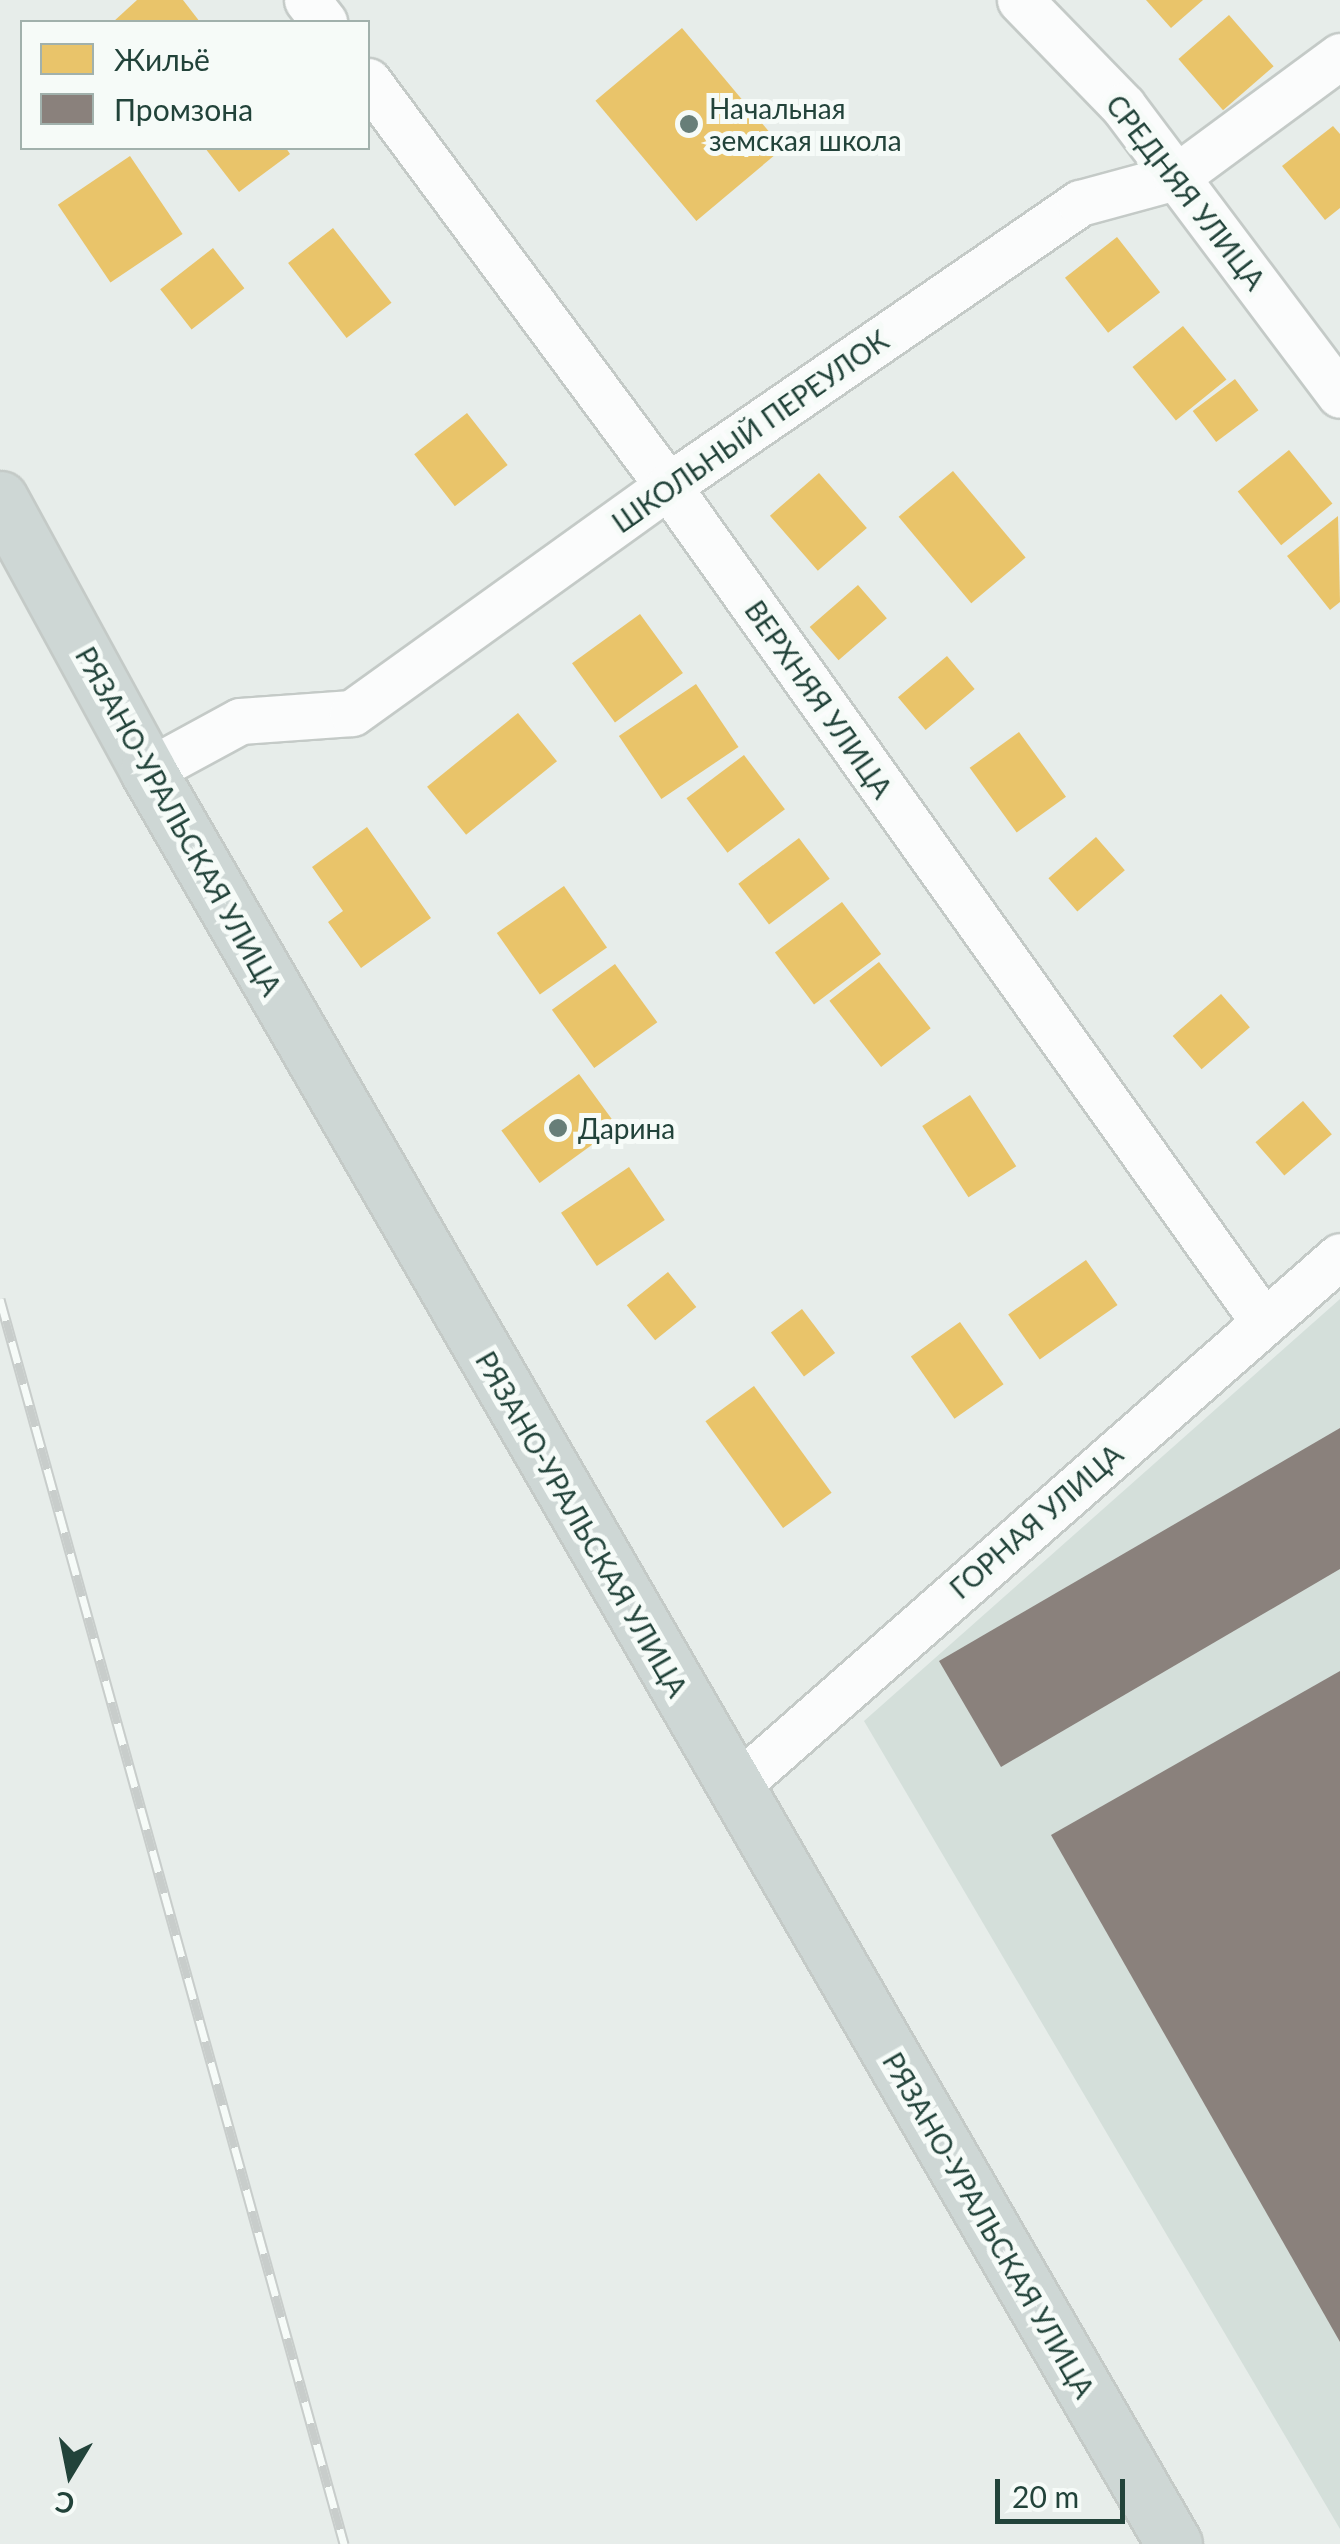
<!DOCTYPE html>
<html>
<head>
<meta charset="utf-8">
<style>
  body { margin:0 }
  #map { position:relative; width:1340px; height:2544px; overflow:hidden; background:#e7edea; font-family:Lato,sans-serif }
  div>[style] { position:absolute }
  .built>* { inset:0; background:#d4dfda }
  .homes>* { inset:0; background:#e9c46a; transform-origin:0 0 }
  .industry>* { inset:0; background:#8a817c }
  .roads { filter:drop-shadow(2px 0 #c4cac7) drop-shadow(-2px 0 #c4cac7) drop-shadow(0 2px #c4cac7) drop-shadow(0 -2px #c4cac7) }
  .street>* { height:45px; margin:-22.5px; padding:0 22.5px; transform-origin:22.5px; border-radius:22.5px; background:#fbfcfc }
  .primary>* { height:55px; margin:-27.5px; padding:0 27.5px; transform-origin:27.5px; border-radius:27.5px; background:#ced7d5 }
  .rail>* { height:11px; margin-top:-5.5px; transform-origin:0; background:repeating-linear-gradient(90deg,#f6fbf8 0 22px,#c8cdcb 0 44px); box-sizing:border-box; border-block:2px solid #c8cdcb }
  .dots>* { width:28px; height:28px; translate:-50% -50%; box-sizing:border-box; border:5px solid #f6fbf8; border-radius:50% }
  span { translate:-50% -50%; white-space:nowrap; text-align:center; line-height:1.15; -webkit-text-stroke:10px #f6fbf8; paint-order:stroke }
  .poi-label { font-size:28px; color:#22433a }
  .left { translate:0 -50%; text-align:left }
  .street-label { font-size:28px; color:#22433a }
  .legend { position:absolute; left:20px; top:20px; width:350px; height:130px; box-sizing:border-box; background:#f6fbf8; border:2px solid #a1b1ac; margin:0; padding:12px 18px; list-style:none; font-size:30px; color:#22433a }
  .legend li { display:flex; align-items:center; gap:20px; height:50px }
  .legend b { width:50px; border:2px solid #a1b1ac }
  .north { position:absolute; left:20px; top:2424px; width:100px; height:100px; -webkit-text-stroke:8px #f6fbf8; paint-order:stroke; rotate:190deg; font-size:28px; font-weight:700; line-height:40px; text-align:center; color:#22433a }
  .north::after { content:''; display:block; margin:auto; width:35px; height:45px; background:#22433a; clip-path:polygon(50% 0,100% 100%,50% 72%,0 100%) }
  .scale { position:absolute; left:995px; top:2479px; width:130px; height:45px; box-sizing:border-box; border:5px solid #22433a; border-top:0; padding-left:12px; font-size:30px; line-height:35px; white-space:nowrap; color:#22433a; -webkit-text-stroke:8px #f6fbf8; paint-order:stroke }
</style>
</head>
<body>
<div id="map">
  <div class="built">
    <i style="clip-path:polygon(1340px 1299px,1340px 2529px,864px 1721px)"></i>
  </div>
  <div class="homes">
    <i style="clip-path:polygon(137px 0,183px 0,200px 22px,113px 22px)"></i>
    <i style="clip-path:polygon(1146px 0,1203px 0,1171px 28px)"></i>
    <i style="left:1229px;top:15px;width:68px;height:67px;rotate:49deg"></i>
    <i style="left:682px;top:28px;width:157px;height:113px;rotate:50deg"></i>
    <i style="clip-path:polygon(1333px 126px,1340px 134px,1340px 208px,1325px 220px,1282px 166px)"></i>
    <i style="clip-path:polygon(205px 148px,286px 148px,290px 154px,239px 192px)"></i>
    <i style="left:130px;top:156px;width:94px;height:87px;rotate:56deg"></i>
    <i style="left:333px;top:228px;width:95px;height:57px;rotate:52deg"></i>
    <i style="left:1117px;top:237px;width:70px;height:66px;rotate:52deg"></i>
    <i style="left:213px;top:248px;width:51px;height:67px;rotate:52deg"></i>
    <i style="left:1183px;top:326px;width:69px;height:65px;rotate:51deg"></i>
    <i style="left:1235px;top:379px;width:39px;height:53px;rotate:53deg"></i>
    <i style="left:467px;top:413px;width:66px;height:67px;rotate:52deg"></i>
    <i style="left:1289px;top:450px;width:69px;height:66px;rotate:51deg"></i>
    <i style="left:953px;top:471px;width:113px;height:71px;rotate:50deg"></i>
    <i style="left:819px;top:473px;width:73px;height:65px;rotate:49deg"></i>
    <i style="clip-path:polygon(1338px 516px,1340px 602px,1330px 610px,1287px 556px)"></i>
    <i style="left:858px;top:585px;width:44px;height:64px;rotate:49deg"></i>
    <i style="left:640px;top:614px;width:73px;height:84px;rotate:54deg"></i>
    <i style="left:947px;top:656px;width:43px;height:64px;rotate:50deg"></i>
    <i style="left:696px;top:684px;width:76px;height:93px;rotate:56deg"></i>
    <i style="left:518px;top:713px;width:62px;height:117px;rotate:51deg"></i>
    <i style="left:1019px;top:732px;width:80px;height:61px;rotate:54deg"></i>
    <i style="left:744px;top:755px;width:68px;height:72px;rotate:53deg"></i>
    <i style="clip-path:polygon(367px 827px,431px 918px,361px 968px,328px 922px,343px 911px,312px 867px)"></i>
    <i style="left:1096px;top:837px;width:44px;height:63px;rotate:49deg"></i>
    <i style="left:799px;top:838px;width:51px;height:76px;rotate:53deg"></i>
    <i style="left:564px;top:886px;width:75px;height:82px;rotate:55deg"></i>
    <i style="left:842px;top:902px;width:65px;height:84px;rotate:53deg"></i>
    <i style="left:879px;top:962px;width:84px;height:63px;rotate:52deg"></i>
    <i style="left:615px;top:964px;width:72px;height:78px;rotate:54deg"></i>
    <i style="left:1221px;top:994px;width:44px;height:64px;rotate:49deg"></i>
    <i style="left:579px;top:1074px;width:65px;height:96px;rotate:54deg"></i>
    <i style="left:970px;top:1095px;width:85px;height:57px;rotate:57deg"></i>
    <i style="left:1303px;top:1101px;width:44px;height:63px;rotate:49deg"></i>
    <i style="left:629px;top:1167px;width:64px;height:82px;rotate:56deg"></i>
    <i style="left:1086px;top:1260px;width:55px;height:95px;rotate:55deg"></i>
    <i style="left:668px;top:1272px;width:45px;height:53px;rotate:51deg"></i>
    <i style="left:802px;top:1309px;width:55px;height:39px;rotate:53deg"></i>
    <i style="left:960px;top:1322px;width:76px;height:60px;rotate:55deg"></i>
    <i style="left:754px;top:1386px;width:132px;height:60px;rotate:54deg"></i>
  </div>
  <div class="industry">
    <i style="clip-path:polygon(1340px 1428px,1340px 1569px,1001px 1767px,939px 1661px)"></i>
    <i style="clip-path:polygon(1340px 1671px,1340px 2342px,1051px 1835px)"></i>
  </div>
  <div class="roads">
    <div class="street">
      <i style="left:307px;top:0;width:28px;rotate:52deg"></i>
      <i style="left:1020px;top:0;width:148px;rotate:45.8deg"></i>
      <i style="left:1123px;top:106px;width:361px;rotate:53.1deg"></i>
      <i style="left:368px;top:81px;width:504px;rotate:53.47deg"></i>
      <i style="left:668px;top:486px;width:1025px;rotate:54.53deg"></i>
      <i style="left:148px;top:771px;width:105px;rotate:-28.5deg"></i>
      <i style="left:240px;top:721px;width:112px;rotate:-4.1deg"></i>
      <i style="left:352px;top:713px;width:389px;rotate:-35.7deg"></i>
      <i style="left:668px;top:486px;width:500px;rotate:-34.5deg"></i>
      <i style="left:1080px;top:203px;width:99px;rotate:-15.2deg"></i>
      <i style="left:1176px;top:177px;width:204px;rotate:-36.4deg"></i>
      <i style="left:734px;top:1788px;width:806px;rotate:-41.28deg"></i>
    </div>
    <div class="primary">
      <i style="left:0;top:499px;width:310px;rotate:61.4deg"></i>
      <i style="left:148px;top:771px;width:2048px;rotate:59.94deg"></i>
    </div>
  </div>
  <div class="rail">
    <i style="left:0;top:1299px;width:1292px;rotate:74.55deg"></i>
  </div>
  <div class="dots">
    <i style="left:689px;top:124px;background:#677e78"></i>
    <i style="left:558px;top:1128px;background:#677e78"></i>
  </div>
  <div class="poi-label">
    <span class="left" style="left:709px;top:124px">Начальная<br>земская школа</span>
    <span class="left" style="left:578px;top:1128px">Дарина</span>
  </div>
  <div class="street-label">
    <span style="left:1186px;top:192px;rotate:52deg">СРЕДНЯЯ УЛИЦА</span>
    <span style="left:750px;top:431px;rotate:-35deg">ШКОЛЬНЫЙ ПЕРЕУЛОК</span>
    <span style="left:819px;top:699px;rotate:55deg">ВЕРХНЯЯ УЛИЦА</span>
    <span style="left:179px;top:821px;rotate:61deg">РЯЗАНО-УРАЛЬСКАЯ УЛИЦА</span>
    <span style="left:1036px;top:1521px;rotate:-41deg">ГОРНАЯ УЛИЦА</span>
    <span style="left:582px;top:1524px;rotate:60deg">РЯЗАНО-УРАЛЬСКАЯ УЛИЦА</span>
    <span style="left:989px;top:2225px;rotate:60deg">РЯЗАНО-УРАЛЬСКАЯ УЛИЦА</span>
  </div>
  <ul class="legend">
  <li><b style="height:28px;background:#e9c46a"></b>Жильё</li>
  <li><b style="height:28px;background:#8a817c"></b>Промзона</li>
  </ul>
  <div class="north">С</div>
  <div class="scale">20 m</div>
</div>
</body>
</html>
